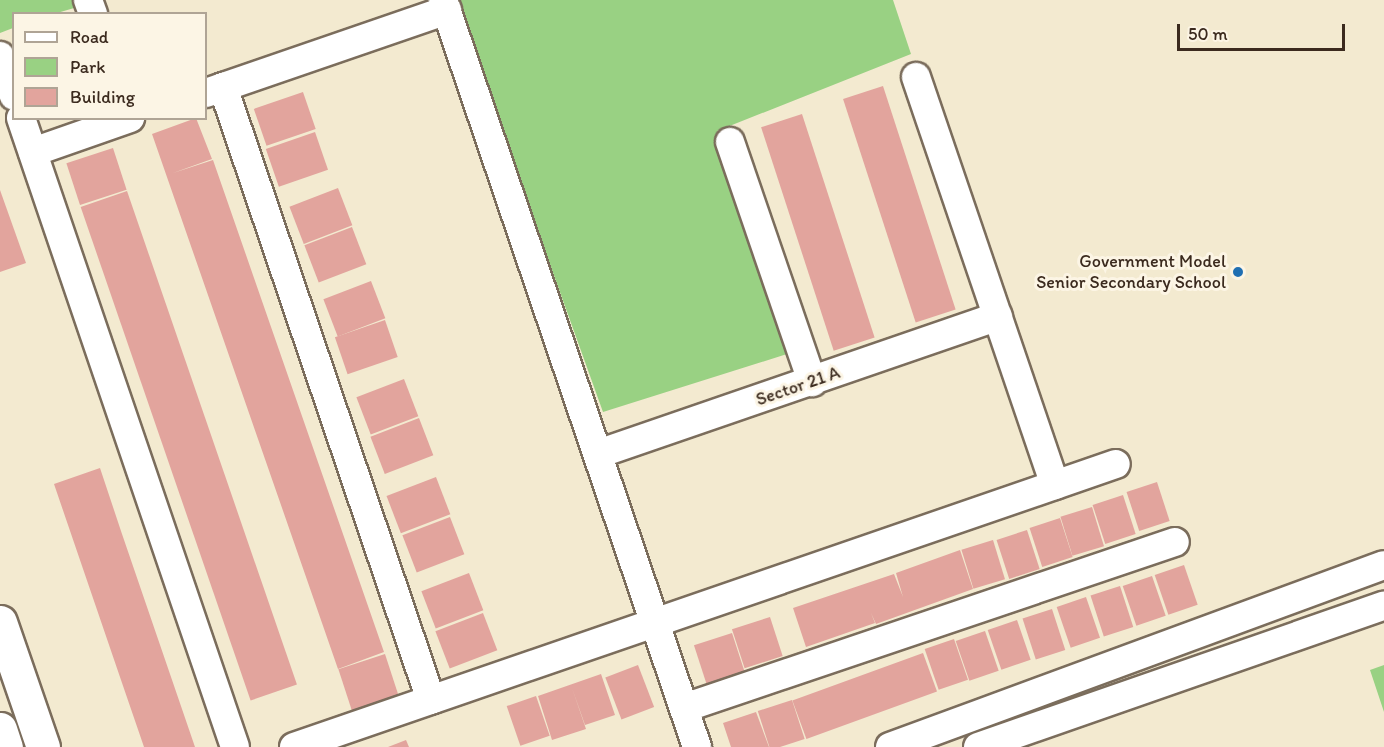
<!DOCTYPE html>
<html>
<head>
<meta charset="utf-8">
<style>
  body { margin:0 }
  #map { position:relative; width:1384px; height:747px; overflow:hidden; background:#f3ead0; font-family:Itim,sans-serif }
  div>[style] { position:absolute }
  .green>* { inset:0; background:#99d183 }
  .building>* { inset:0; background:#e2a49d; transform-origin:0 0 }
  .roads { filter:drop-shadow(2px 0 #7b6d5c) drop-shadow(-2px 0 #7b6d5c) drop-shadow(0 2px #7b6d5c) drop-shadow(0 -2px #7b6d5c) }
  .minor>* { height:28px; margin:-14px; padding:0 14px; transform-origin:14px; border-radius:14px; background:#fff }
  .major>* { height:33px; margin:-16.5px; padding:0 16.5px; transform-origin:16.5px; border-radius:16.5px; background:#fff }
  .dots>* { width:16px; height:16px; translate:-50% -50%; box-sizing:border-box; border:3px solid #fcf5e5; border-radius:50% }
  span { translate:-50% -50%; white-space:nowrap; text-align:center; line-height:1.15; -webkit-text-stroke:6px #fcf5e5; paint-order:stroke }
  .poi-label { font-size:18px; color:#3b2a1e }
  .right { translate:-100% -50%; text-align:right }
  .street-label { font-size:18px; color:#3b2a1e }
  .legend { position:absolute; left:12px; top:12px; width:195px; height:108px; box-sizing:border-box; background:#fcf5e5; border:2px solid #afa495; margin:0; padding:8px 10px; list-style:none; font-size:18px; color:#3b2a1e }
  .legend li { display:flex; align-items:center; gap:12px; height:30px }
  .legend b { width:30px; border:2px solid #afa495 }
  .scale { position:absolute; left:1177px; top:24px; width:168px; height:27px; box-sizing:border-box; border:3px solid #3b2a1e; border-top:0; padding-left:8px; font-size:18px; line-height:21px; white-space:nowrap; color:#3b2a1e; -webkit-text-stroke:4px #fcf5e5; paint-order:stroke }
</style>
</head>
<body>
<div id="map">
  <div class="green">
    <i style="clip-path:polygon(0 0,79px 0,81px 6px,57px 13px,14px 14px,13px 28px,0 33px)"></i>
    <i style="clip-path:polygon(455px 0,893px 0,911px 54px,717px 131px,787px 354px,603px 412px)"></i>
    <i style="clip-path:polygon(1384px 665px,1384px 712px,1370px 670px)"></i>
  </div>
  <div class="building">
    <i style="left:883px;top:86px;width:235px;height:42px;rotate:72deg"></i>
    <i style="left:303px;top:92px;width:39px;height:52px;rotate:71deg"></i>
    <i style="left:802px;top:114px;width:235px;height:43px;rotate:72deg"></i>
    <i style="clip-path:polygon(196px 118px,212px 159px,173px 173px,213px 160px,384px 652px,338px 669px,152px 134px)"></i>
    <i style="left:315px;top:132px;width:40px;height:52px;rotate:71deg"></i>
    <i style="left:113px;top:148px;width:44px;height:49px;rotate:72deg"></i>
    <i style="left:338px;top:188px;width:40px;height:52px;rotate:69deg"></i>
    <i style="clip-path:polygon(0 190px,26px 263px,0 272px)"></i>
    <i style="left:127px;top:191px;width:522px;height:49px;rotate:71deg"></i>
    <i style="left:352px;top:227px;width:40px;height:51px;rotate:69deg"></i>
    <i style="left:371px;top:281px;width:40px;height:51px;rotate:69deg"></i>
    <i style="left:385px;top:320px;width:39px;height:53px;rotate:71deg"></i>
    <i style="left:404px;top:379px;width:40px;height:51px;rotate:69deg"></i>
    <i style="left:419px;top:418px;width:40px;height:52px;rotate:69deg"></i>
    <i style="clip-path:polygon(100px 468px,122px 534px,195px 747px,144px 747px,121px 680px,54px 484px)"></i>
    <i style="left:436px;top:477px;width:40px;height:53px;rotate:69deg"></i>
    <i style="left:1157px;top:482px;width:41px;height:32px;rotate:72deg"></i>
    <i style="left:1123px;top:495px;width:41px;height:32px;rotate:72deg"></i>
    <i style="left:1092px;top:507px;width:41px;height:33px;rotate:73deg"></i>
    <i style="left:450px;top:517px;width:40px;height:51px;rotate:69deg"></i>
    <i style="left:1060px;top:518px;width:41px;height:32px;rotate:72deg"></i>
    <i style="left:1027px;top:530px;width:41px;height:32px;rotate:72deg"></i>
    <i style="left:993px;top:540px;width:41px;height:33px;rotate:73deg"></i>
    <i style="clip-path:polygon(960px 550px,973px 589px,876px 624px,871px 613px,875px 623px,806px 647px,793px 608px,894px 574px,903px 597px,896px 573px)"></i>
    <i style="left:1184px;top:565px;width:42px;height:31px;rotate:71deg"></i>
    <i style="left:469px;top:573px;width:40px;height:51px;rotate:69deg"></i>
    <i style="left:1152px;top:576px;width:42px;height:31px;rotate:71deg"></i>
    <i style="left:1120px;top:586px;width:43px;height:31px;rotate:72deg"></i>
    <i style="left:1086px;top:597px;width:43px;height:31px;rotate:71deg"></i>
    <i style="left:1052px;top:609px;width:43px;height:31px;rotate:72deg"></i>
    <i style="left:483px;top:613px;width:40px;height:51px;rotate:69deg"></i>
    <i style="left:770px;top:617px;width:41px;height:40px;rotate:72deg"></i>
    <i style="left:1017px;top:620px;width:42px;height:31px;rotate:71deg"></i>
    <i style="left:985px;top:631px;width:42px;height:31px;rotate:71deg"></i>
    <i style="left:732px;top:633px;width:41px;height:40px;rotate:72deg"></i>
    <i style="left:954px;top:639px;width:43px;height:31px;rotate:71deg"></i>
    <i style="left:923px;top:653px;width:41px;height:139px;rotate:70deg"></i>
    <i style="left:385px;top:654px;width:44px;height:49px;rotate:72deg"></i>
    <i style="left:638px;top:665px;width:45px;height:35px;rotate:69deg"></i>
    <i style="clip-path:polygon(601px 674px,615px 715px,585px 725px,572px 688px,586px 729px,552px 740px,538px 696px)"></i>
    <i style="left:536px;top:696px;width:42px;height:31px;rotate:71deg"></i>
    <i style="left:792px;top:700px;width:41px;height:36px;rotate:72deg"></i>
    <i style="clip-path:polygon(756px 712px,769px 747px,731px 747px,723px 723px)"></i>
    <i style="clip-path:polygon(406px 740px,409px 747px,388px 747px)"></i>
  </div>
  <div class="roads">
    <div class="minor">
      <i style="left:88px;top:0;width:15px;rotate:70deg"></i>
      <i style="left:443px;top:0;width:789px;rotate:71.22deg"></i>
      <i style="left:0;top:56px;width:42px;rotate:70.7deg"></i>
      <i style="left:916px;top:77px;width:431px;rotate:71.2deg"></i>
      <i style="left:223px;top:87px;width:647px;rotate:71.26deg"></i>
      <i style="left:206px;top:93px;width:255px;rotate:-19deg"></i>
      <i style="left:21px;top:118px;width:664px;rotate:71.21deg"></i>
      <i style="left:730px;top:142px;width:254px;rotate:71.1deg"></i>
      <i style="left:33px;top:152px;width:103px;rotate:-19.3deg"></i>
      <i style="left:598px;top:454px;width:423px;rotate:-19deg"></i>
      <i style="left:684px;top:708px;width:518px;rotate:-18.68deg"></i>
      <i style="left:294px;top:747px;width:869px;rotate:-19deg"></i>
      <i style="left:890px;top:747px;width:526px;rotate:-20.22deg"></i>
      <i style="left:978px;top:747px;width:430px;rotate:-19.2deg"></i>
    </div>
    <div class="major">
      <i style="left:0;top:622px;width:132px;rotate:71deg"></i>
      <i style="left:0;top:729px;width:19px;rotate:72deg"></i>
    </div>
  </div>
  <div class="dots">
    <i style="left:1238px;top:272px;background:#1f6fb2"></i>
  </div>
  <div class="poi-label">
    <span class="right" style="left:1226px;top:272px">Government Model<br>Senior Secondary School</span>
  </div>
  <div class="street-label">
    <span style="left:798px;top:386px;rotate:-19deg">Sector 21 A</span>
  </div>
  <ul class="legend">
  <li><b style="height:8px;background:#fff"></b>Road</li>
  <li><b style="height:16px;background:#99d183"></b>Park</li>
  <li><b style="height:16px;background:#e2a49d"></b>Building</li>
  </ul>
  <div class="scale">50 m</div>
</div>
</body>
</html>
